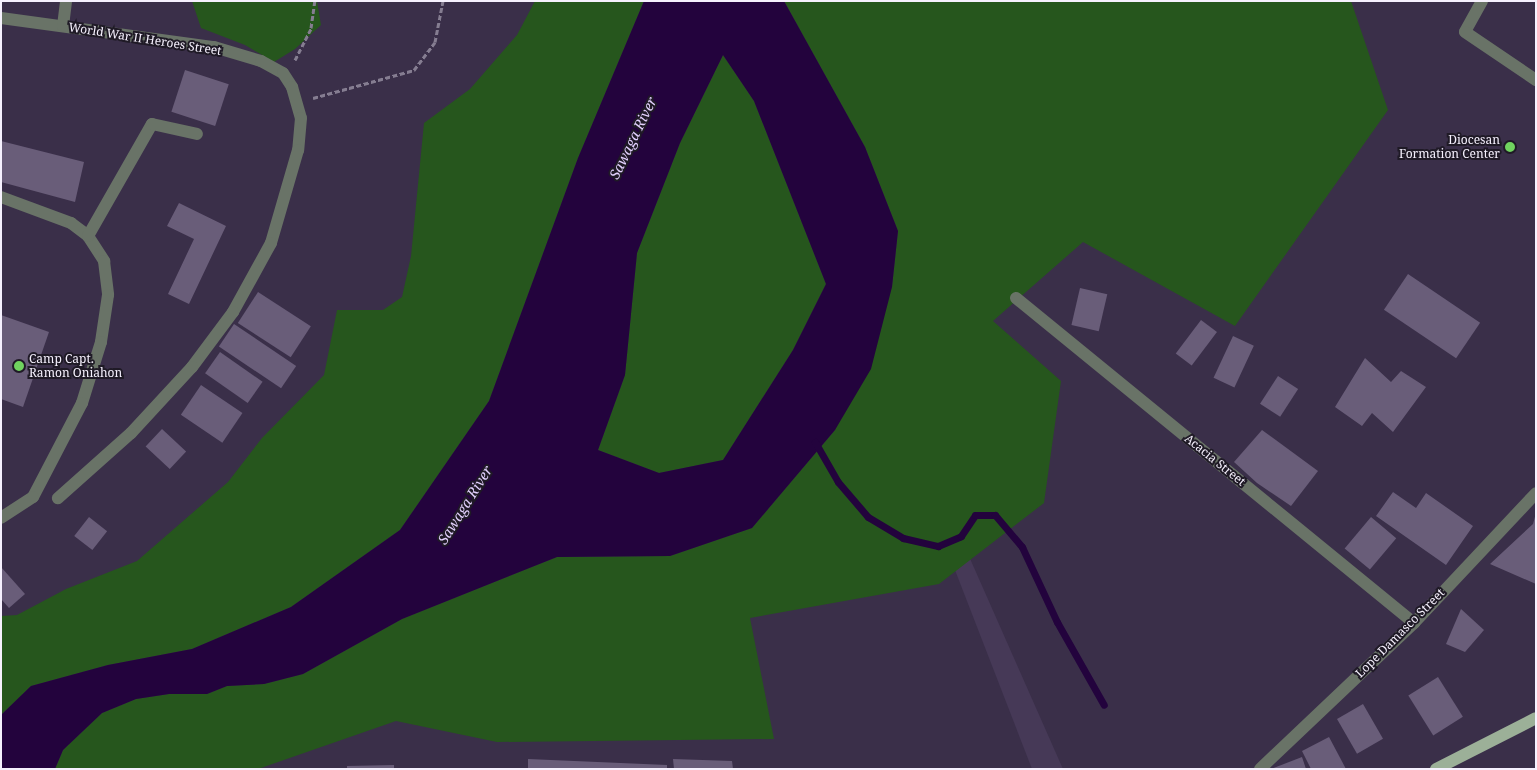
<!DOCTYPE html>
<html>
<head>
<meta charset="utf-8">
<style>
  body { margin:0 }
  #map { position:relative; width:1537px; height:770px; overflow:hidden; background:#3a2f49; font-family:"Noto Serif",serif }
  div>[style] { position:absolute }
  .built>* { inset:0; background:#463957 }
  .green>* { inset:0; background:#26561d }
  .water>* { inset:0; background:#23033d }
  .stream>* { height:7px; margin:-3.5px; padding:0 3.5px; transform-origin:3.5px; border-radius:3.5px; background:#23033d }
  .building>* { inset:0; background:#695d79; transform-origin:0 0 }
  .path>* { height:3px; margin-top:-1.5px; transform-origin:0; background:repeating-linear-gradient(90deg,#857d91 0 5px,transparent 0 7.5px) }
  .minor>* { height:12px; margin:-6px; padding:0 6px; transform-origin:6px; border-radius:6px; background:#697367 }
  .major>* { height:12px; margin:-6px; padding:0 6px; transform-origin:6px; border-radius:6px; background:#9cb098 }
  .dots>* { width:14px; height:14px; translate:-50% -50%; box-sizing:border-box; border:2px solid #1f1a26; border-radius:50% }
  span { translate:-50% -50%; white-space:nowrap; text-align:center; line-height:1.15; -webkit-text-stroke:4px #1f1a26; paint-order:stroke }
  .street-label { font-size:12px; color:#f6f1fe }
  .poi-label { font-size:12px; color:#f6f1fe }
  .right { translate:-100% -50%; text-align:right }
  .left { translate:0 -50%; text-align:left }
  .water-label { font-size:14px; color:#e3d1fe; font-style:italic }
  .frame { position:absolute; inset:0; border:2px solid #f6f1fe; pointer-events:none }
</style>
</head>
<body>
<div id="map">
  <div class="built">
    <i style="clip-path:polygon(964px 545px,1063px 769px,1032px 769px,948px 552px)"></i>
  </div>
  <div class="green">
    <i style="clip-path:polygon(192px 1px,317px 1px,321px 25px,295px 49px,274px 62px,245px 45px,201px 28px)"></i>
    <i style="clip-path:polygon(535px 1px,644px 1px,578px 158px,489px 401px,400px 530px,291px 607px,192px 649px,108px 665px,31px 686px,1px 715px,1px 616px,17px 615px,66px 589px,137px 561px,228px 482px,262px 438px,324px 375px,337px 310px,383px 310px,402px 297px,411px 256px,424px 123px,470px 89px,517px 35px)"></i>
    <i style="clip-path:polygon(784px 1px,1351px 1px,1388px 110px,1235px 326px,1083px 242px,993px 321px,1061px 381px,1044px 503px,939px 584px,750px 618px,774px 739px,497px 742px,396px 721px,258px 769px,55px 769px,63px 750px,102px 713px,136px 699px,169px 694px,207px 694px,227px 686px,264px 684px,303px 674px,402px 619px,557px 557px,670px 556px,752px 528px,835px 430px,892px 287px,898px 231px,865px 147px)"></i>
    <i style="clip-path:polygon(723px 55px,754px 101px,826px 284px,793px 350px,723px 460px,659px 473px,598px 450px,625px 375px,637px 253px,680px 143px)"></i>
  </div>
  <div class="water">
    <i style="clip-path:polygon(evenodd,644px 1px,784px 1px,865px 147px,898px 231px,892px 287px,871px 369px,835px 430px,752px 528px,670px 556px,557px 557px,402px 619px,303px 674px,264px 684px,227px 686px,207px 694px,169px 694px,136px 699px,102px 713px,63px 750px,55px 769px,1px 769px,1px 715px,31px 686px,108px 665px,192px 649px,291px 607px,400px 530px,489px 401px,578px 158px,644px 1px,723px 55px,754px 101px,826px 284px,793px 350px,723px 460px,659px 473px,598px 450px,625px 375px,637px 253px,680px 143px,723px 55px)"></i>
  </div>
  <div class="stream">
    <i style="left:815px;top:442px;width:46px;rotate:60.1deg"></i>
    <i style="left:838px;top:482px;width:46px;rotate:49.4deg"></i>
    <i style="left:868px;top:517px;width:41px;rotate:31deg"></i>
    <i style="left:903px;top:538px;width:36px;rotate:13deg"></i>
    <i style="left:938px;top:546px;width:25px;rotate:-23deg"></i>
    <i style="left:961px;top:536px;width:25px;rotate:-56deg"></i>
    <i style="left:975px;top:515px;width:20px"></i>
    <i style="left:995px;top:515px;width:42px;rotate:49.8deg"></i>
    <i style="left:1022px;top:547px;width:83px;rotate:65deg"></i>
    <i style="left:1057px;top:622px;width:95px;rotate:60.5deg"></i>
  </div>
  <div class="building">
    <i style="left:185px;top:70px;width:46px;height:44px;rotate:18deg"></i>
    <i style="clip-path:polygon(1px 141px,84px 162px,75px 202px,1px 182px)"></i>
    <i style="clip-path:polygon(179px 203px,226px 226px,189px 304px,168px 294px,194px 239px,167px 226px)"></i>
    <i style="left:1408px;top:274px;width:87px;height:43px;rotate:34deg"></i>
    <i style="left:1080px;top:288px;width:28px;height:38px;rotate:13deg"></i>
    <i style="left:258px;top:292px;width:63px;height:37px;rotate:33deg"></i>
    <i style="clip-path:polygon(1px 315px,49px 332px,23px 407px,1px 399px)"></i>
    <i style="left:1201px;top:320px;width:20px;height:42px;rotate:37deg"></i>
    <i style="left:234px;top:324px;width:75px;height:27px;rotate:34deg"></i>
    <i style="left:1233px;top:336px;width:23px;height:46px;rotate:25deg"></i>
    <i style="left:220px;top:352px;width:52px;height:26px;rotate:35deg"></i>
    <i style="clip-path:polygon(1365px 358px,1391px 382px,1401px 371px,1426px 387px,1393px 432px,1372px 413px,1362px 426px,1335px 407px)"></i>
    <i style="left:1278px;top:376px;width:24px;height:33px;rotate:33deg"></i>
    <i style="left:201px;top:385px;width:50px;height:36px;rotate:34deg"></i>
    <i style="left:162px;top:429px;width:33px;height:24px;rotate:43deg"></i>
    <i style="clip-path:polygon(1262px 430px,1318px 471px,1291px 506px,1257px 483px,1234px 462px)"></i>
    <i style="clip-path:polygon(1393px 492px,1416px 508px,1426px 493px,1473px 526px,1446px 565px,1376px 516px)"></i>
    <i style="clip-path:polygon(1536px 513px,1536px 584px,1490px 564px,1533px 524px)"></i>
    <i style="left:89px;top:517px;width:23px;height:24px;rotate:38deg"></i>
    <i style="left:1371px;top:517px;width:33px;height:41px;rotate:40deg"></i>
    <i style="clip-path:polygon(1px 567px,25px 594px,9px 608px,1px 599px)"></i>
    <i style="clip-path:polygon(1461px 609px,1484px 630px,1465px 652px,1446px 644px)"></i>
    <i style="left:1438px;top:677px;width:47px;height:35px;rotate:58deg"></i>
    <i style="left:1363px;top:704px;width:40px;height:30px;rotate:60deg"></i>
    <i style="clip-path:polygon(1329px 737px,1346px 769px,1311px 769px,1302px 751px)"></i>
    <i style="clip-path:polygon(1302px 757px,1306px 769px,1271px 769px)"></i>
    <i style="clip-path:polygon(528px 759px,667px 765px,667px 769px,528px 769px)"></i>
    <i style="clip-path:polygon(673px 759px,732px 761px,733px 769px,674px 769px)"></i>
    <i style="clip-path:polygon(394px 765px,394px 769px,347px 769px,347px 766px)"></i>
  </div>
  <div class="path">
    <i style="left:295px;top:60px;width:36px;rotate:-63deg"></i>
    <i style="left:311px;top:28px;width:27px;rotate:-82deg"></i>
    <i style="left:313px;top:98px;width:105px;rotate:-15.5deg"></i>
    <i style="left:414px;top:70px;width:35px;rotate:-53deg"></i>
    <i style="left:435px;top:42px;width:42px;rotate:-79deg"></i>
  </div>
  <div class="minor">
    <i style="left:1482px;top:1px;width:35px;rotate:119deg"></i>
    <i style="left:1465px;top:32px;width:86px;rotate:34.1deg"></i>
    <i style="left:1px;top:18px;width:215px;rotate:7.8deg"></i>
    <i style="left:214px;top:47px;width:49px;rotate:16.6deg"></i>
    <i style="left:261px;top:61px;width:25px;rotate:29deg"></i>
    <i style="left:283px;top:73px;width:17px;rotate:57deg"></i>
    <i style="left:292px;top:87px;width:32px;rotate:74deg"></i>
    <i style="left:301px;top:118px;width:32px;rotate:95deg"></i>
    <i style="left:298px;top:150px;width:97px;rotate:106.2deg"></i>
    <i style="left:271px;top:243px;width:79px;rotate:118.8deg"></i>
    <i style="left:233px;top:312px;width:69px;rotate:126.7deg"></i>
    <i style="left:192px;top:367px;width:90px;rotate:132.7deg"></i>
    <i style="left:131px;top:433px;width:98px;rotate:138.3deg"></i>
    <i style="left:63px;top:26px;width:25px;rotate:-83deg"></i>
    <i style="left:1px;top:197px;width:75px;rotate:20.4deg"></i>
    <i style="left:71px;top:223px;width:21px;rotate:37deg"></i>
    <i style="left:88px;top:236px;width:30px;rotate:57deg"></i>
    <i style="left:104px;top:261px;width:34px;rotate:83deg"></i>
    <i style="left:108px;top:295px;width:48px;rotate:98.5deg"></i>
    <i style="left:101px;top:342px;width:64px;rotate:107.3deg"></i>
    <i style="left:82px;top:403px;width:106px;rotate:117.5deg"></i>
    <i style="left:33px;top:497px;width:38px;rotate:147deg"></i>
    <i style="left:88px;top:236px;width:129px;rotate:-60.3deg"></i>
    <i style="left:152px;top:124px;width:46px;rotate:12.5deg"></i>
    <i style="left:1016px;top:298px;width:514px;rotate:39.23deg"></i>
    <i style="left:1260px;top:769px;width:212px;rotate:-43.5deg"></i>
    <i style="left:1414px;top:623px;width:178px;rotate:-46.8deg"></i>
  </div>
  <div class="major">
    <i style="left:1436px;top:769px;width:112px;rotate:-27deg"></i>
  </div>
  <div class="dots">
    <i style="left:1510px;top:147px;background:#70d35f"></i>
    <i style="left:19px;top:366px;background:#70d35f"></i>
  </div>
  <div class="street-label">
    <span style="left:145px;top:39px;rotate:9deg">World War II Heroes Street</span>
    <span style="left:1215px;top:460px;rotate:39deg">Acacia Street</span>
    <span style="left:1400px;top:633px;rotate:-45deg">Lope Damasco Street</span>
  </div>
  <div class="poi-label">
    <span class="right" style="left:1500px;top:147px">Diocesan<br>Formation Center</span>
    <span class="left" style="left:29px;top:366px">Camp Capt.<br>Ramon Oniahon</span>
  </div>
  <div class="water-label">
    <span style="left:633px;top:138px;rotate:-64deg">Sawaga River</span>
    <span style="left:465px;top:505px;rotate:-58deg">Sawaga River</span>
  </div>
  <div class="frame"></div>
</div>
</body>
</html>
